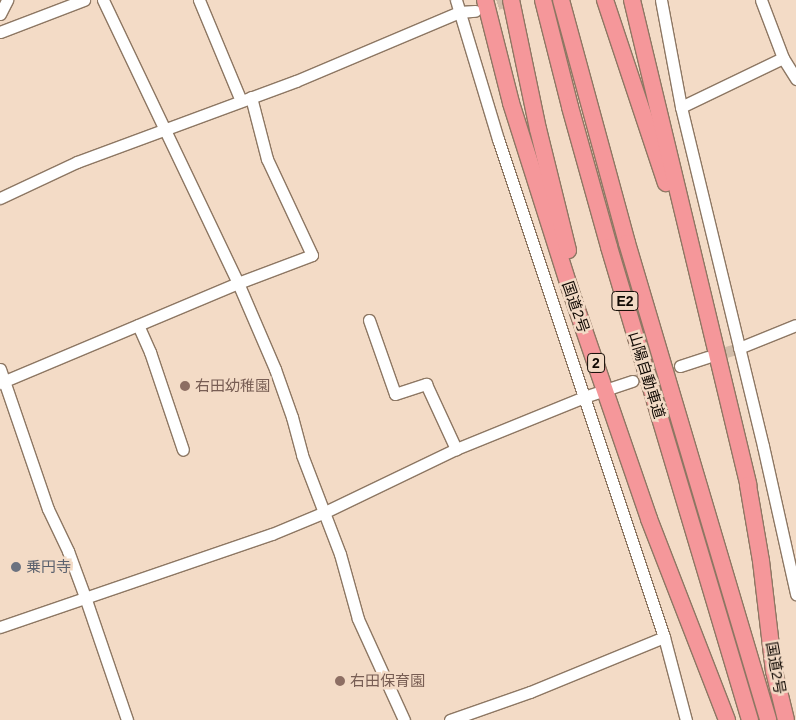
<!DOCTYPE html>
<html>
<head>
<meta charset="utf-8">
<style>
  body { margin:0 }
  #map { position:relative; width:796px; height:720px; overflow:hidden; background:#f3dbc6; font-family:Arial,"Noto Sans JP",sans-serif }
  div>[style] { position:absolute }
  .minor-tunnel>* { height:11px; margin-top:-5.5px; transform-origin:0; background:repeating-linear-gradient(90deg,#d1bca9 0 11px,transparent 0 16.5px) }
  .roads { filter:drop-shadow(1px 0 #8d7763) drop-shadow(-1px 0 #8d7763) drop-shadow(0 1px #8d7763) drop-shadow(0 -1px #8d7763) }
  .minor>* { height:11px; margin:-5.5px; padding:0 5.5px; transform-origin:5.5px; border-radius:5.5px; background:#fff }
  .highway>* { height:16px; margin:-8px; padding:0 8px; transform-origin:8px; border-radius:8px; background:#f5979a }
  .dots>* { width:14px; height:14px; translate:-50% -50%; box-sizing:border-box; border:2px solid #f3dbc6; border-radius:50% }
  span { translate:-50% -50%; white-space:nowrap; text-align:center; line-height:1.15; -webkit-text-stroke:5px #f3dbc6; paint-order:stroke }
  .shield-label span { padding:1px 4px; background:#f3dbc6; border:1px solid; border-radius:4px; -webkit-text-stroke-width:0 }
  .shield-label { font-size:14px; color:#110a04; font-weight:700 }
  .street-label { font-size:15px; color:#110a04 }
  .education-label { font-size:15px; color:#785e54 }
  .left { translate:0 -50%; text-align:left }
  .worship-label { font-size:15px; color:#5b616d }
</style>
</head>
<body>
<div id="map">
  <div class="minor-tunnel">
    <i style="left:482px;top:9px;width:28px;rotate:-18deg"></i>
    <i style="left:710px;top:357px;width:30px;rotate:-17deg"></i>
    <i style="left:632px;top:381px;width:50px;rotate:-17.4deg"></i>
  </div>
  <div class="roads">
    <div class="minor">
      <i style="left:103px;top:0;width:314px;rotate:64.5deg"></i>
      <i style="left:238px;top:283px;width:94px;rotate:66.7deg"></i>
      <i style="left:275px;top:369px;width:51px;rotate:70.5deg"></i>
      <i style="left:292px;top:417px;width:39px;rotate:75deg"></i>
      <i style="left:302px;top:455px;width:106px;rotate:69deg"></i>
      <i style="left:340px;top:554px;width:67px;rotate:74.5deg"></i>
      <i style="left:358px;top:619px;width:111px;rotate:65.5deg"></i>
      <i style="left:199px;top:0;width:109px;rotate:67.4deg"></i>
      <i style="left:456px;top:0;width:145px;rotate:73.2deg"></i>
      <i style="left:498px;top:139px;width:525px;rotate:71.57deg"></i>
      <i style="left:664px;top:637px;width:86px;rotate:75.2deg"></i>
      <i style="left:661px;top:0;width:109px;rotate:79.4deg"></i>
      <i style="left:681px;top:107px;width:349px;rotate:76.4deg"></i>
      <i style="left:763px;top:446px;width:152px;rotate:77.4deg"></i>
      <i style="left:761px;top:0;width:62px;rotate:69.2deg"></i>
      <i style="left:783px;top:58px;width:25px;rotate:58deg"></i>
      <i style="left:0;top:14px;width:16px;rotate:-63deg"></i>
      <i style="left:0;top:32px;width:90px;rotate:-20.9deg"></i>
      <i style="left:681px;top:107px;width:113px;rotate:-25.7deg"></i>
      <i style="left:0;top:198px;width:85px;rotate:-25.1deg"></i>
      <i style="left:77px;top:162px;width:233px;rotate:-20.3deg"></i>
      <i style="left:296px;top:81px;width:177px;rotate:-22.9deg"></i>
      <i style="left:459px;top:12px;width:16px;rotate:-4deg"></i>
      <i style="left:369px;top:320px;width:78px;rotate:70.6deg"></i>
      <i style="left:395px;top:394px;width:33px;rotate:-18deg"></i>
      <i style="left:426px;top:384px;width:72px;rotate:65.2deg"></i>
      <i style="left:138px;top:325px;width:30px;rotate:66deg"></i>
      <i style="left:150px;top:352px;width:103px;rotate:71.4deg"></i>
      <i style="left:739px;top:348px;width:61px;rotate:-22deg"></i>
      <i style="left:680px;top:366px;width:29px;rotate:-18deg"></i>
      <i style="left:0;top:369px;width:148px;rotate:71.1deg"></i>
      <i style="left:48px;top:509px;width:47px;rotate:64.5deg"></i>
      <i style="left:68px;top:551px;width:49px;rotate:69.7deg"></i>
      <i style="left:85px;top:597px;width:130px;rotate:71.1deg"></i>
      <i style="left:0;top:383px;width:258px;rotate:-22.8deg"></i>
      <i style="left:238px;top:283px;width:79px;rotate:-20.7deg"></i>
      <i style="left:312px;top:255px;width:106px;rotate:-115.1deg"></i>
      <i style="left:267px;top:159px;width:64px;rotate:-104.5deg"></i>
      <i style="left:0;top:627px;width:287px;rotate:-18.9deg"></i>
      <i style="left:272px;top:534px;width:57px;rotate:-22.5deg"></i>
      <i style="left:325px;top:512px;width:145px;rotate:-25.7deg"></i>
      <i style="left:456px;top:449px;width:138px;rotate:-22.1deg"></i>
      <i style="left:584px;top:397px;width:51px;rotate:-18.4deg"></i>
      <i style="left:450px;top:720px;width:85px;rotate:-19.3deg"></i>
      <i style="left:530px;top:692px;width:145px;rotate:-22.3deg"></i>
    </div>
    <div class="highway">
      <i style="left:485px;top:0;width:106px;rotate:75.8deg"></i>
      <i style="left:511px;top:103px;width:201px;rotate:72.4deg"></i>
      <i style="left:572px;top:295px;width:237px;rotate:71deg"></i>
      <i style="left:649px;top:519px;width:216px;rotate:68.8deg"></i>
      <i style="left:511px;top:0;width:132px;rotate:78.2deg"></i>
      <i style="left:538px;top:129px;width:125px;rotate:76.1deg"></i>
      <i style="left:543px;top:0;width:110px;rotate:75.8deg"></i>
      <i style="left:570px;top:107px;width:145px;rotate:74.4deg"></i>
      <i style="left:609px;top:247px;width:494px;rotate:73.4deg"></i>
      <i style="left:561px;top:0;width:252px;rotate:74.8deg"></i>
      <i style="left:627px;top:243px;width:497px;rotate:73.5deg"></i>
      <i style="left:605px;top:0;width:193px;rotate:71.6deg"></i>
      <i style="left:632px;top:0;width:499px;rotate:76.5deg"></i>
      <i style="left:748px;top:485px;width:77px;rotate:80.3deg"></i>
      <i style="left:761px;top:561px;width:111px;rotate:83.3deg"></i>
      <i style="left:774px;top:671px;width:50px;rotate:76.2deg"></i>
    </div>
  </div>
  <div class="dots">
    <i style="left:185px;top:386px;background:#8d6e63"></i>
    <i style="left:16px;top:567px;background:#6b7280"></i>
    <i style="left:340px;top:681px;background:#8d6e63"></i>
  </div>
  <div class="shield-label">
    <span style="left:625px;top:301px">E2</span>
    <span style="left:596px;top:363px">2</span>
  </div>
  <div class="street-label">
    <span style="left:576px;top:307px;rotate:71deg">国道2号</span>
    <span style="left:647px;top:375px;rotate:73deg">山陽自動車道</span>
    <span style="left:776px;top:668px;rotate:80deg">国道2号</span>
  </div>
  <div class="education-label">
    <span class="left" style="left:195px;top:386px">右田幼稚園</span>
    <span class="left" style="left:350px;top:681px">右田保育園</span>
  </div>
  <div class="worship-label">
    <span class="left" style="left:26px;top:567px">乗円寺</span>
  </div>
</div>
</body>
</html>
